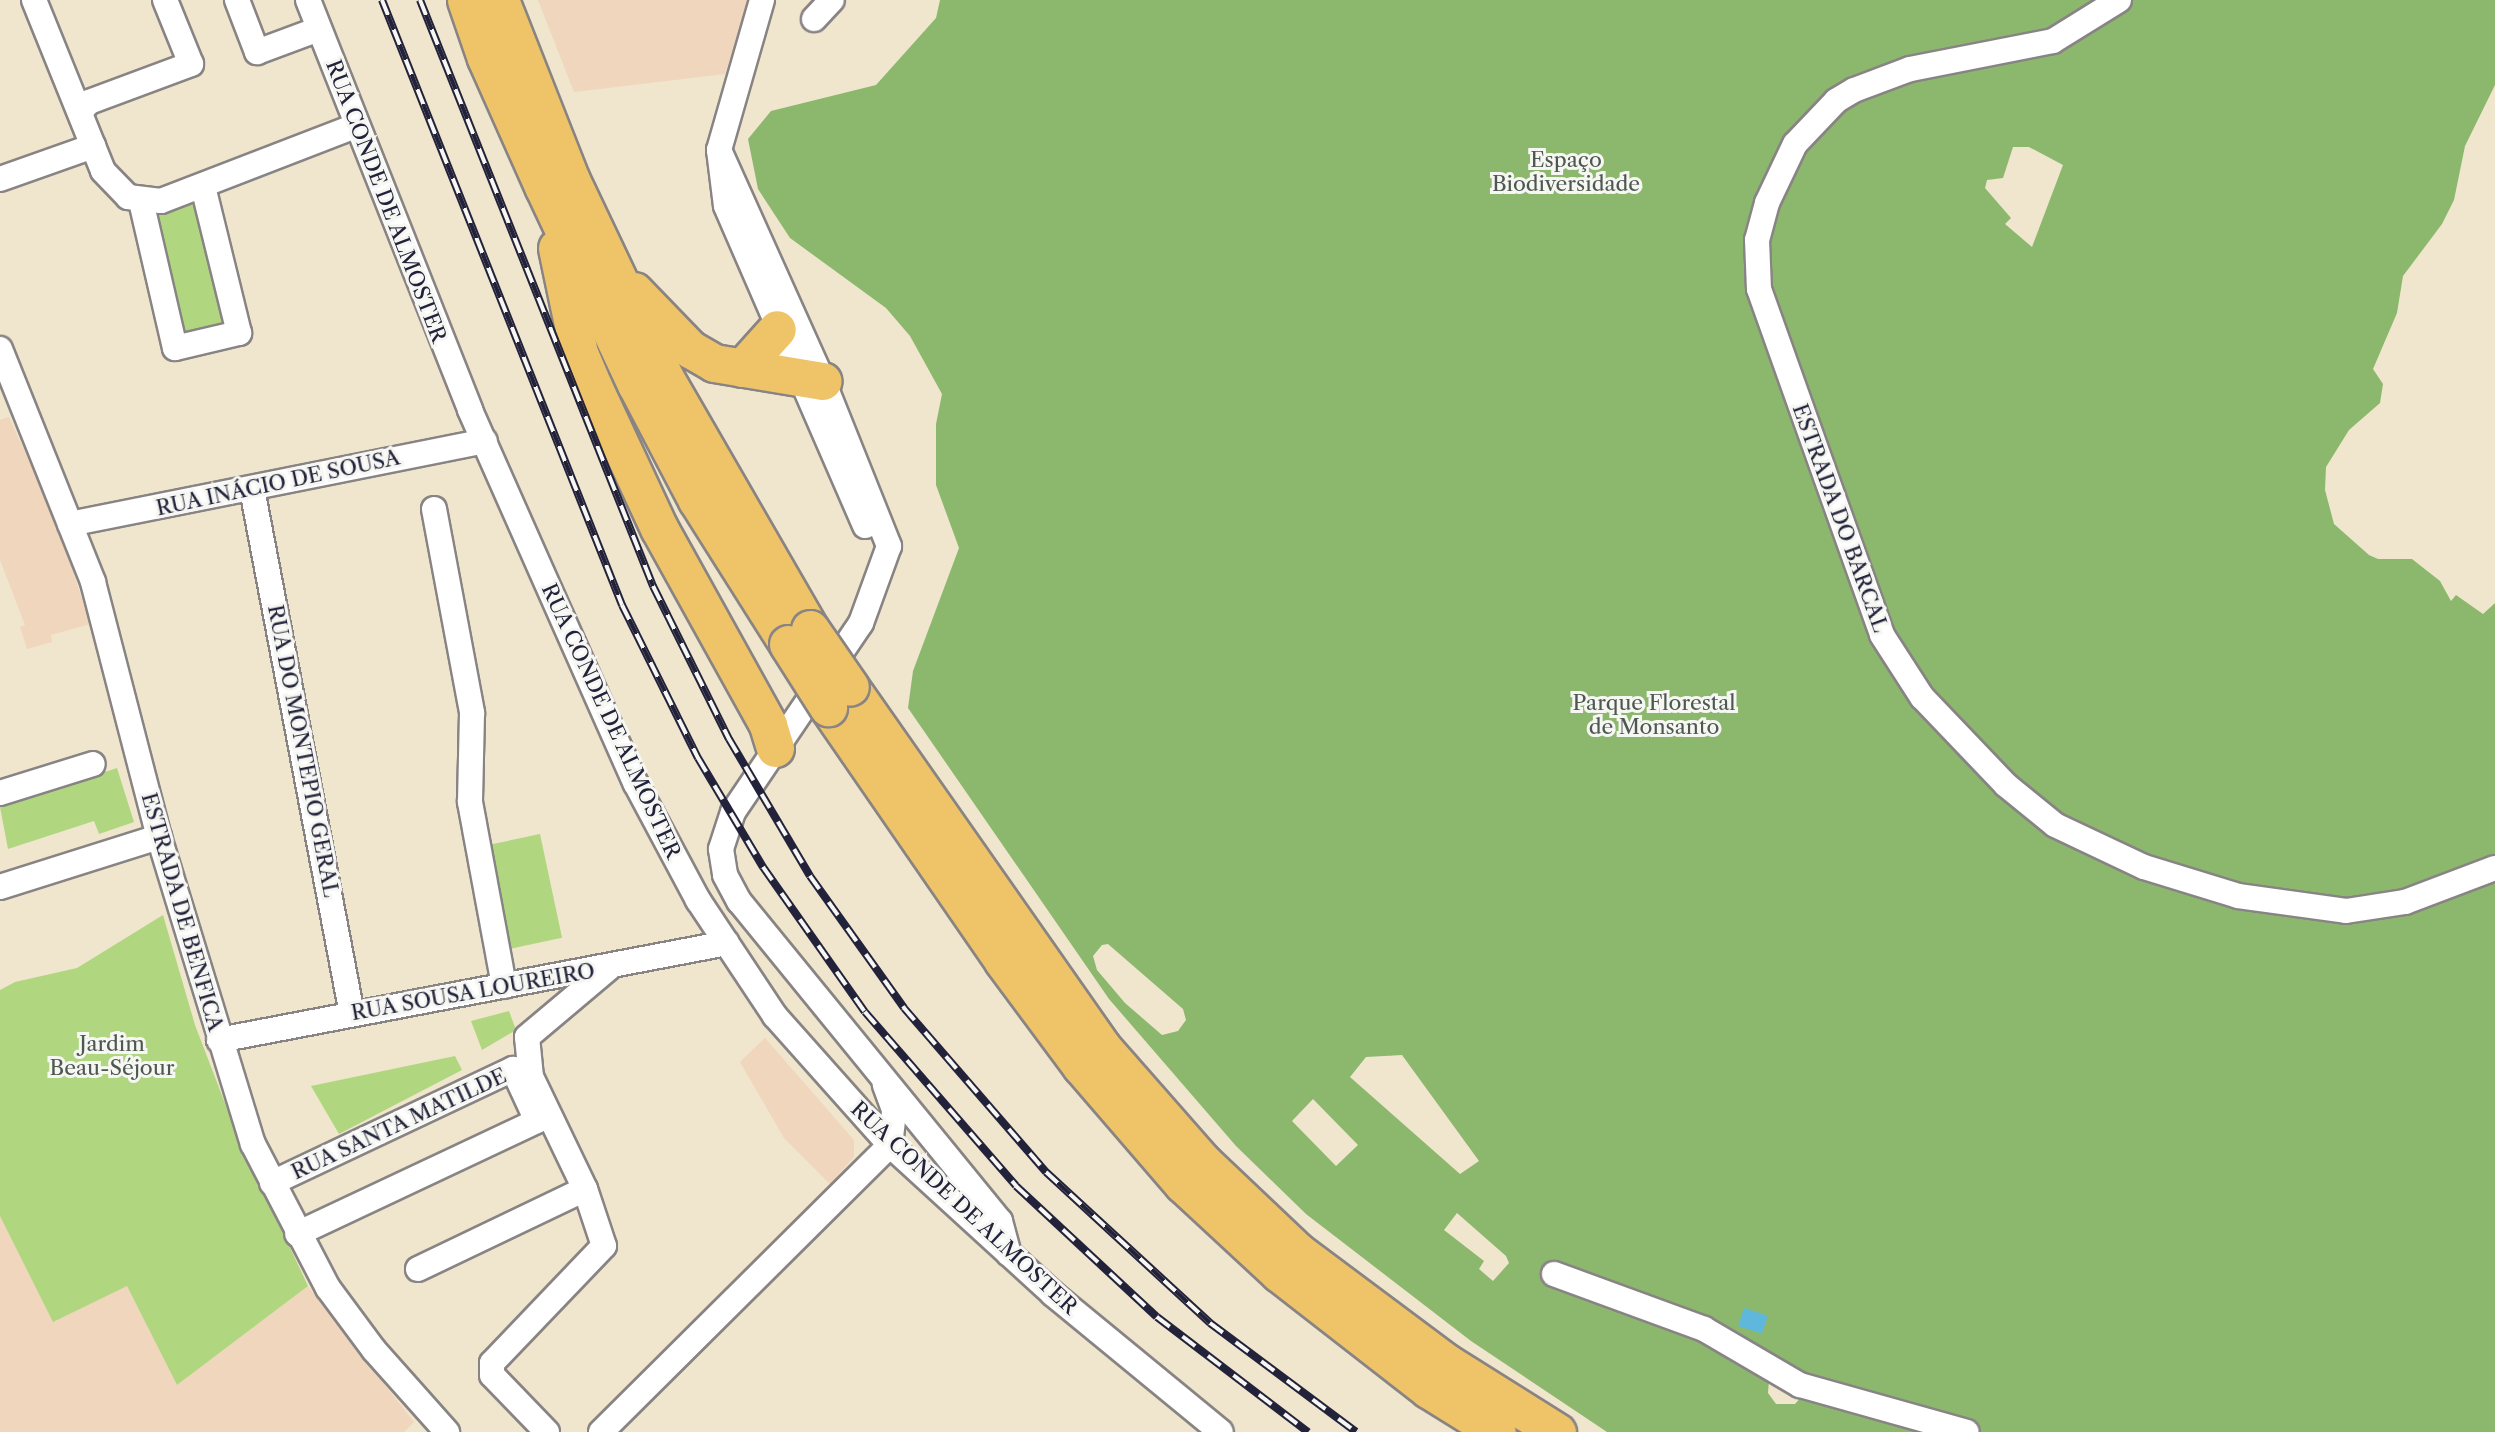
<!DOCTYPE html>
<html>
<head>
<meta charset="utf-8">
<style>
  body { margin:0 }
  #map { position:relative; width:2495px; height:1432px; overflow:hidden; background:#f0e5cd; font-family:"Libre Caslon Text",serif }
  div>[style] { position:absolute }
  .built>* { inset:0; background:#efd6bc }
  .green>* { inset:0; background:#b0d780; transform-origin:0 0 }
  .forest>* { inset:0; background:#8cb86e }
  .water>* { inset:0; background:#5fb8dc; transform-origin:0 0 }
  .roads { filter:drop-shadow(2px 0 #898484) drop-shadow(-2px 0 #898484) drop-shadow(0 2px #898484) drop-shadow(0 -2px #898484) }
  .minor>* { height:24px; margin:-12px; padding:0 12px; transform-origin:12px; border-radius:12px; background:#fff }
  .highway>* { height:37px; margin:-18.5px; padding:0 18.5px; transform-origin:18.5px; border-radius:18.5px; background:#efc469 }
  .rail>* { height:8px; margin-top:-4px; transform-origin:0; background:repeating-linear-gradient(90deg,#f6f6f2 0 16px,#22223b 0 32px); box-sizing:border-box; border-block:2px solid #22223b }
  .bridges { filter:drop-shadow(2px 0 #898484) drop-shadow(-2px 0 #898484) drop-shadow(0 2px #898484) drop-shadow(0 -2px #898484) }
  .highway-bridge>* { height:37px; margin:-18.5px; padding:0 18.5px; transform-origin:18.5px; border-radius:18.5px; background:#efc469 }
  span { translate:-50% -50%; white-space:nowrap; text-align:center; line-height:1.15; -webkit-text-stroke:6px #f6f6f2; paint-order:stroke }
  .park-label { font-size:21px; color:#4d5850 }
  .street-label { font-size:21px; color:#22223b }
</style>
</head>
<body>
<div id="map">
  <div class="built">
    <i style="clip-path:polygon(538px 0,750px 0,725px 74px,574px 92px)"></i>
    <i style="clip-path:polygon(9px 417px,59px 527px,90px 624px,51px 635px,52px 642px,27px 649px,20px 627px,25px 625px,0 560px,0 420px)"></i>
    <i style="clip-path:polygon(0 1031px,177px 1385px,308px 1286px,414px 1422px,404px 1432px,0 1432px)"></i>
    <i style="clip-path:polygon(765px 1038px,854px 1140px,854px 1157px,830px 1184px,784px 1138px,740px 1062px)"></i>
  </div>
  <div class="green">
    <i style="clip-path:polygon(201px 202px,232px 318px,223px 332px,189px 337px,176px 327px,149px 215px)"></i>
    <i style="clip-path:polygon(117px 768px,134px 822px,99px 834px,94px 821px,8px 849px,0 807px)"></i>
    <i style="left:540px;top:834px;width:106px;height:58px;rotate:78deg"></i>
    <i style="clip-path:polygon(163px 915px,195px 1025px,236px 1132px,308px 1286px,177px 1385px,127px 1286px,53px 1322px,0 1216px,0 990px,15px 982px,77px 968px)"></i>
    <i style="clip-path:polygon(509px 1011px,516px 1030px,482px 1050px,471px 1021px)"></i>
    <i style="clip-path:polygon(455px 1056px,462px 1070px,339px 1134px,311px 1086px)"></i>
  </div>
  <div class="forest">
    <i style="clip-path:polygon(evenodd,940px 0,2495px 0,2495px 85px,2465px 146px,2454px 200px,2442px 224px,2403px 276px,2397px 313px,2373px 369px,2383px 384px,2380px 403px,2349px 430px,2326px 467px,2325px 490px,2334px 524px,2369px 555px,2378px 559px,2412px 559px,2440px 581px,2451px 601px,2456px 595px,2483px 614px,2495px 603px,2495px 1432px,1607px 1432px,1471px 1341px,1306px 1214px,1236px 1146px,1109px 999px,908px 708px,913px 671px,959px 548px,936px 485px,936px 424px,942px 394px,910px 336px,886px 308px,790px 238px,758px 189px,748px 139px,771px 111px,876px 85px,936px 18px,940px 0,2013px 147px,2029px 147px,2063px 165px,2032px 247px,2005px 224px,2011px 218px,1985px 188px,1987px 180px,2003px 178px,2013px 147px,940px 0,1108px 944px,1183px 1009px,1186px 1020px,1178px 1031px,1162px 1035px,1125px 1003px,1097px 970px,1093px 956px,1102px 945px,1108px 944px,940px 0,1402px 1055px,1479px 1161px,1460px 1174px,1350px 1077px,1366px 1057px,1402px 1055px,940px 0,1313px 1099px,1358px 1145px,1336px 1166px,1292px 1121px,1313px 1099px,940px 0,1457px 1213px,1506px 1256px,1509px 1263px,1493px 1281px,1479px 1269px,1484px 1261px,1444px 1230px,1457px 1213px,940px 0,1769px 1380px,1803px 1395px,1795px 1404px,1776px 1404px,1768px 1393px,1769px 1380px)"></i>
  </div>
  <div class="water">
    <i style="left:1744px;top:1308px;width:25px;height:19px;rotate:18deg"></i>
  </div>
  <div class="roads">
    <div class="minor">
      <i style="left:34px;top:0;width:184px;rotate:68deg"></i>
      <i style="left:103px;top:171px;width:36px;rotate:46deg"></i>
      <i style="left:128px;top:197px;width:33px;rotate:7deg"></i>
      <i style="left:161px;top:201px;width:208px;rotate:-21.1deg"></i>
      <i style="left:237px;top:0;width:56px;rotate:69deg"></i>
      <i style="left:257px;top:52px;width:66px;rotate:-20.4deg"></i>
      <i style="left:308px;top:0;width:441px;rotate:68.4deg"></i>
      <i style="left:470px;top:410px;width:409px;rotate:66.1deg"></i>
      <i style="left:636px;top:784px;width:132px;rotate:61.9deg"></i>
      <i style="left:698px;top:900px;width:139px;rotate:56.4deg"></i>
      <i style="left:775px;top:1016px;width:173px;rotate:48.3deg"></i>
      <i style="left:890px;top:1145px;width:221px;rotate:42.4deg"></i>
      <i style="left:1053px;top:1294px;width:217px;rotate:39.4deg"></i>
      <i style="left:762px;top:0;width:156px;rotate:106deg"></i>
      <i style="left:719px;top:150px;width:56px;rotate:82.9deg"></i>
      <i style="left:726px;top:206px;width:349px;rotate:66.5deg"></i>
      <i style="left:2119px;top:0;width:78px;rotate:148.2deg"></i>
      <i style="left:2053px;top:41px;width:146px;rotate:168.9deg"></i>
      <i style="left:1910px;top:69px;width:60px;rotate:159.4deg"></i>
      <i style="left:1854px;top:90px;width:21px;rotate:149deg"></i>
      <i style="left:1836px;top:101px;width:59px;rotate:133.6deg"></i>
      <i style="left:1795px;top:144px;width:65px;rotate:115.4deg"></i>
      <i style="left:1767px;top:203px;width:38px;rotate:105deg"></i>
      <i style="left:1757px;top:240px;width:49px;rotate:87.7deg"></i>
      <i style="left:1759px;top:289px;width:367px;rotate:70.4deg"></i>
      <i style="left:1882px;top:635px;width:74px;rotate:57.2deg"></i>
      <i style="left:1922px;top:697px;width:122px;rotate:46.3deg"></i>
      <i style="left:2006px;top:785px;width:63px;rotate:39.2deg"></i>
      <i style="left:2055px;top:825px;width:98px;rotate:25.3deg"></i>
      <i style="left:2144px;top:867px;width:98px;rotate:17.1deg"></i>
      <i style="left:2238px;top:896px;width:109px;rotate:7.9deg"></i>
      <i style="left:2346px;top:911px;width:60px;rotate:-8.7deg"></i>
      <i style="left:2405px;top:902px;width:96px;rotate:-20.7deg"></i>
      <i style="left:814px;top:19px;width:26px;rotate:-47deg"></i>
      <i style="left:80px;top:112px;width:13px;rotate:-48deg"></i>
      <i style="left:89px;top:102px;width:109px;rotate:-20.4deg"></i>
      <i style="left:191px;top:64px;width:69px;rotate:-112.1deg"></i>
      <i style="left:719px;top:150px;width:253px;rotate:65.8deg"></i>
      <i style="left:823px;top:381px;width:178px;rotate:68.2deg"></i>
      <i style="left:889px;top:546px;width:82px;rotate:110deg"></i>
      <i style="left:861px;top:623px;width:228px;rotate:124.1deg"></i>
      <i style="left:733px;top:812px;width:39px;rotate:108deg"></i>
      <i style="left:721px;top:849px;width:26px;rotate:81deg"></i>
      <i style="left:725px;top:875px;width:30px;rotate:62deg"></i>
      <i style="left:739px;top:901px;width:413px;rotate:50.8deg"></i>
      <i style="left:1000px;top:1221px;width:34px;rotate:75deg"></i>
      <i style="left:0;top:179px;width:99px;rotate:-19.5deg"></i>
      <i style="left:141px;top:201px;width:151px;rotate:77deg"></i>
      <i style="left:175px;top:348px;width:66px;rotate:-13.2deg"></i>
      <i style="left:239px;top:333px;width:151px;rotate:-103.8deg"></i>
      <i style="left:0;top:349px;width:251px;rotate:68.2deg"></i>
      <i style="left:93px;top:582px;width:263px;rotate:75.5deg"></i>
      <i style="left:159px;top:837px;width:321px;rotate:73deg"></i>
      <i style="left:253px;top:1144px;width:162px;rotate:62.5deg"></i>
      <i style="left:328px;top:1288px;width:77px;rotate:53.4deg"></i>
      <i style="left:374px;top:1350px;width:110px;rotate:48.3deg"></i>
      <i style="left:252px;top:489px;width:534px;rotate:79.22deg"></i>
      <i style="left:434px;top:509px;width:208px;rotate:79.4deg"></i>
      <i style="left:472px;top:713px;width:89px;rotate:91.3deg"></i>
      <i style="left:470px;top:802px;width:187px;rotate:79.5deg"></i>
      <i style="left:70px;top:524px;width:423px;rotate:-11.3deg"></i>
      <i style="left:0;top:793px;width:97px;rotate:-17.3deg"></i>
      <i style="left:0;top:887px;width:167px;rotate:-17.5deg"></i>
      <i style="left:219px;top:1040px;width:517px;rotate:-10.81deg"></i>
      <i style="left:272px;top:1183px;width:267px;rotate:-25.3deg"></i>
      <i style="left:513px;top:1069px;width:57px;rotate:65.2deg"></i>
      <i style="left:537px;top:1121px;width:265px;rotate:154.8deg"></i>
      <i style="left:418px;top:1269px;width:185px;rotate:-25.6deg"></i>
      <i style="left:1554px;top:1274px;width:160px;rotate:20.1deg"></i>
      <i style="left:1704px;top:1329px;width:111px;rotate:30.3deg"></i>
      <i style="left:1800px;top:1385px;width:173px;rotate:15.7deg"></i>
      <i style="left:547px;top:1432px;width:79px;rotate:-134deg"></i>
      <i style="left:492px;top:1375px;width:12px;rotate:-90deg"></i>
      <i style="left:492px;top:1363px;width:162px;rotate:-46.3deg"></i>
      <i style="left:604px;top:1246px;width:60px;rotate:-108.4deg"></i>
      <i style="left:585px;top:1189px;width:124px;rotate:-115.7deg"></i>
      <i style="left:531px;top:1077px;width:40px;rotate:-95.7deg"></i>
      <i style="left:527px;top:1037px;width:107px;rotate:-40.1deg"></i>
      <i style="left:601px;top:1432px;width:407px;rotate:-44.8deg"></i>
      <i style="left:890px;top:1145px;width:35px;rotate:-83deg"></i>
      <i style="left:894px;top:1110px;width:27px;rotate:-110deg"></i>
    </div>
    <div class="highway">
      <i style="left:466px;top:0;width:61px;rotate:71deg"></i>
      <i style="left:486px;top:58px;width:142px;rotate:66deg"></i>
      <i style="left:544px;top:188px;width:217px;rotate:64.9deg"></i>
      <i style="left:636px;top:384px;width:131px;rotate:62.3deg"></i>
      <i style="left:697px;top:500px;width:170px;rotate:57.7deg"></i>
      <i style="left:500px;top:0;width:191px;rotate:68.5deg"></i>
      <i style="left:570px;top:178px;width:221px;rotate:64.6deg"></i>
      <i style="left:665px;top:378px;width:290px;rotate:60deg"></i>
      <i style="left:557px;top:248px;width:107px;rotate:78.2deg"></i>
      <i style="left:579px;top:353px;width:36px;rotate:67deg"></i>
      <i style="left:593px;top:386px;width:157px;rotate:65.1deg"></i>
      <i style="left:659px;top:528px;width:225px;rotate:61deg"></i>
      <i style="left:768px;top:725px;width:24px;rotate:73deg"></i>
      <i style="left:634px;top:291px;width:81px;rotate:46deg"></i>
      <i style="left:690px;top:349px;width:28px;rotate:30deg"></i>
      <i style="left:714px;top:363px;width:110px;rotate:9.4deg"></i>
      <i style="left:742px;top:368px;width:52px;rotate:-48.1deg"></i>
      <i style="left:850px;top:687px;width:439px;rotate:55deg"></i>
      <i style="left:1102px;top:1047px;width:154px;rotate:48.7deg"></i>
      <i style="left:1204px;top:1163px;width:129px;rotate:43.4deg"></i>
      <i style="left:1298px;top:1252px;width:186px;rotate:36.7deg"></i>
      <i style="left:1447px;top:1363px;width:130px;rotate:32.1deg"></i>
      <i style="left:828px;top:707px;width:308px;rotate:55.4deg"></i>
      <i style="left:1003px;top:961px;width:131px;rotate:53.4deg"></i>
      <i style="left:1081px;top:1066px;width:156px;rotate:49.2deg"></i>
      <i style="left:1183px;top:1184px;width:131px;rotate:42.8deg"></i>
      <i style="left:1279px;top:1273px;width:189px;rotate:37.9deg"></i>
      <i style="left:1428px;top:1389px;width:81px;rotate:31.9deg"></i>
    </div>
  </div>
  <div class="rail">
    <i style="left:382px;top:0;width:651px;rotate:68.36deg"></i>
    <i style="left:622px;top:605px;width:171px;rotate:63.6deg"></i>
    <i style="left:698px;top:758px;width:127px;rotate:59.2deg"></i>
    <i style="left:763px;top:867px;width:177px;rotate:54.9deg"></i>
    <i style="left:865px;top:1012px;width:230px;rotate:49deg"></i>
    <i style="left:1016px;top:1186px;width:192px;rotate:42.9deg"></i>
    <i style="left:1157px;top:1317px;width:190px;rotate:37.3deg"></i>
    <i style="left:420px;top:0;width:631px;rotate:68.32deg"></i>
    <i style="left:653px;top:586px;width:171px;rotate:63.6deg"></i>
    <i style="left:729px;top:739px;width:159px;rotate:59.4deg"></i>
    <i style="left:810px;top:876px;width:162px;rotate:54.5deg"></i>
    <i style="left:904px;top:1008px;width:217px;rotate:49.1deg"></i>
    <i style="left:1046px;top:1172px;width:223px;rotate:42.6deg"></i>
    <i style="left:1210px;top:1323px;width:182px;rotate:36.7deg"></i>
  </div>
  <div class="bridges">
    <div class="highway-bridge">
      <i style="left:810px;top:629px;width:70px;rotate:55.4deg"></i>
      <i style="left:788px;top:644px;width:75px;rotate:57.6deg"></i>
    </div>
  </div>
  <div class="park-label">
    <span style="left:1566px;top:172px">Espaço<br>Biodiversidade</span>
    <span style="left:1654px;top:715px">Parque Florestal<br>de Monsanto</span>
    <span style="left:112px;top:1056px">Jardim<br>Beau-Séjour</span>
  </div>
  <div class="street-label">
    <span style="left:386px;top:201px;rotate:69deg">RUA CONDE DE ALMOSTER</span>
    <span style="left:278px;top:483px;rotate:-12deg">RUA INÁCIO DE SOUSA</span>
    <span style="left:1840px;top:518px;rotate:70deg">ESTRADA DO BARCAL</span>
    <span style="left:611px;top:721px;rotate:65deg">RUA CONDE DE ALMOSTER</span>
    <span style="left:303px;top:751px;rotate:79deg">RUA DO MONTEPIO GERAL</span>
    <span style="left:182px;top:912px;rotate:74deg">ESTRADA DE BENFICA</span>
    <span style="left:473px;top:992px;rotate:-10deg">RUA SOUSA LOUREIRO</span>
    <span style="left:399px;top:1124px;rotate:-25deg">RUA SANTA MATILDE</span>
    <span style="left:964px;top:1208px;rotate:43deg">RUA CONDE DE ALMOSTER</span>
  </div>
</div>
</body>
</html>
